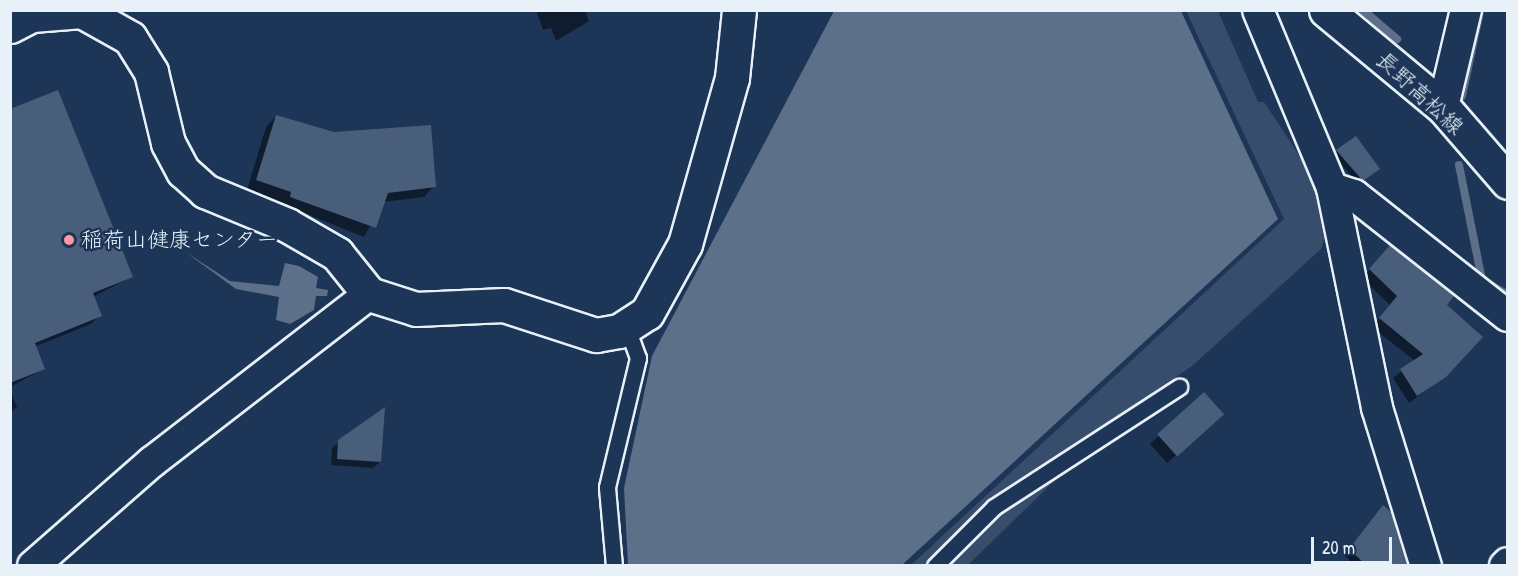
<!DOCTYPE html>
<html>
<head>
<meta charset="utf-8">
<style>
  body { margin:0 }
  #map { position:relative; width:1518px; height:576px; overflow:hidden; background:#1d3557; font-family:"Patrick Hand","Klee One",sans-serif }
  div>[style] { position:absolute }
  .green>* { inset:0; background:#374d6c }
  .water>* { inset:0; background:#5d7089 }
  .shadow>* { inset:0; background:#0007 }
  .stream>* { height:8px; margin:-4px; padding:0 4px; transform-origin:4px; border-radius:4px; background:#5d7089 }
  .building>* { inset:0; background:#495e7a; transform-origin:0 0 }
  .roads { filter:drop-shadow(2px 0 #e8f1f8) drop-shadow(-2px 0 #e8f1f8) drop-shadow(0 2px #e8f1f8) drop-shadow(0 -2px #e8f1f8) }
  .lane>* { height:15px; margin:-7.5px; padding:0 7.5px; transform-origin:7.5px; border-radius:7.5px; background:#1d3557 }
  .street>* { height:30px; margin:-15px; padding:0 15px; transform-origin:15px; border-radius:15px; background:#1d3557 }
  .secondary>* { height:33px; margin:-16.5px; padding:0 16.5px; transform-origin:16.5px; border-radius:16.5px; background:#1d3557 }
  .dots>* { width:16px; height:16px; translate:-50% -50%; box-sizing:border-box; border:3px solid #1d3557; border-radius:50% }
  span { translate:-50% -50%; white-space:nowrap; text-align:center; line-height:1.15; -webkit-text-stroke:5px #1d3557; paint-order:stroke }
  .street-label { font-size:22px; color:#e8f1f8 }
  .poi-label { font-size:22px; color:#e8f1f8 }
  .left { translate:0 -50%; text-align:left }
  .frame { position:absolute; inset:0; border:12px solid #e8f1f8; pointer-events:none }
  .scale { position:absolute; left:1311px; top:537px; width:81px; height:27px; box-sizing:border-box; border:3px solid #e8f1f8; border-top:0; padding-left:8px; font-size:18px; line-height:21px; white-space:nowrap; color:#e8f1f8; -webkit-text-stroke:4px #1d3557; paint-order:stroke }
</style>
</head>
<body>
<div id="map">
  <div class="green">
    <i style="clip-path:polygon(1186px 11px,1218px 11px,1258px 102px,1264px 102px,1318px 184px,1328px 229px,1321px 249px,1192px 366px,991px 502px,925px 565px,910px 566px,1284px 219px)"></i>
    <i style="clip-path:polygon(1080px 456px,968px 565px,944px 566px,999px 509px)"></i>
  </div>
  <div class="water">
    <i style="clip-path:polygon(834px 11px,1181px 11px,1278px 219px,902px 565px,628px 565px,624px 488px,652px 356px)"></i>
    <i style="clip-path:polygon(184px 251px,230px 281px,279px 286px,285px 263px,299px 266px,318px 277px,316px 288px,328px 290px,327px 296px,316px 296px,314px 310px,290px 324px,276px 320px,279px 297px,236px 289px)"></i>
  </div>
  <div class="shadow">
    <i style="clip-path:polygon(536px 10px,585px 10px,589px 21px,556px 41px,551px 28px,543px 30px)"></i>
    <i style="clip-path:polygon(10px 110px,131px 277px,93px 297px,100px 315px,91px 324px,34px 347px,43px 369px,10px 387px)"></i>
    <i style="clip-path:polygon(276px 116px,434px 186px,424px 197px,383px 202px,364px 237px,247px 190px,266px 127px)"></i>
    <i style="clip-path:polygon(1356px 138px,1374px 172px,1359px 184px,1333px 155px)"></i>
    <i style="clip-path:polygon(1382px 255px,1445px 376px,1409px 403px,1393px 378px,1415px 361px,1372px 327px,1390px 305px,1362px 278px)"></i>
    <i style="clip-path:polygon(10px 391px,17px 407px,10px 413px)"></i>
    <i style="clip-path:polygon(1204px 394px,1213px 422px,1167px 463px,1150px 444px)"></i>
    <i style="clip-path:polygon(339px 442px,380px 462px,373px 468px,331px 465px,332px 448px)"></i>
    <i style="clip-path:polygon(1378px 513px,1406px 566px,1354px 566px,1345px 555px)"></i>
  </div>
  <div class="stream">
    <i style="left:1363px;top:10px;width:45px;rotate:40.5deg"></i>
    <i style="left:1462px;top:96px;width:87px;rotate:-78deg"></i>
    <i style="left:1459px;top:165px;width:117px;rotate:78.7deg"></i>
    <i style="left:1482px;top:280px;width:30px;rotate:30deg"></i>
  </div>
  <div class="building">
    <i style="clip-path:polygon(58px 90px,133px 277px,93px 293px,102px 316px,35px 343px,45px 369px,10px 383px,10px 109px)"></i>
    <i style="clip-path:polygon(276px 115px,334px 132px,431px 125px,436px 187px,388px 193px,376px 228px,290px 197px,291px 192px,256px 180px)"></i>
    <i style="clip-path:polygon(1356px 136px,1380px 169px,1363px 181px,1336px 150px)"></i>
    <i style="clip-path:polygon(1390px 245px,1454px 296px,1447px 305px,1483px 337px,1446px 377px,1417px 396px,1400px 369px,1423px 354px,1379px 318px,1397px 296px,1369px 269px)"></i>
    <i style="left:1204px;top:392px;width:30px;height:63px;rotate:48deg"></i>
    <i style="clip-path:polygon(385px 407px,381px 462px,337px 459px,338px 440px)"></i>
    <i style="clip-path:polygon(1383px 505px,1392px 513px,1408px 566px,1367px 566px,1349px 549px)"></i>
  </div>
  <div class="roads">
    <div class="lane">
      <i style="left:614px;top:566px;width:79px;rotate:-95.1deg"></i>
      <i style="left:607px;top:487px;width:133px;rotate:-76.5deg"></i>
      <i style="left:638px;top:358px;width:33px;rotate:-110deg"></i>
      <i style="left:935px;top:566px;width:83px;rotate:-45deg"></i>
      <i style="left:994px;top:507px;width:221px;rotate:-33deg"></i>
    </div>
    <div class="street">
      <i style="left:1258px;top:10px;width:193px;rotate:67.4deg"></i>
      <i style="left:1332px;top:188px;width:225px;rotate:78.4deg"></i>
      <i style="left:1377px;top:408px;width:165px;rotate:72.8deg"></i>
      <i style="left:1443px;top:107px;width:100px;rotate:-76.7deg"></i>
      <i style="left:1332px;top:188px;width:23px;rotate:18deg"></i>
      <i style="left:1354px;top:195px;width:196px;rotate:38.2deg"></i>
      <i style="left:33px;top:566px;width:158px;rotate:-41.2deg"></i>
      <i style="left:152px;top:462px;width:274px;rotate:-37.7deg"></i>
      <i style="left:1505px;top:566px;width:4px;rotate:-45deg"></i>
    </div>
    <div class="secondary">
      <i style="left:1326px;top:10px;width:152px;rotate:39.7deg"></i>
      <i style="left:1443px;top:107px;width:99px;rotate:49.1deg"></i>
      <i style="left:10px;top:26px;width:25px;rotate:-27deg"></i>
      <i style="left:32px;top:15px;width:50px;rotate:-4.6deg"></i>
      <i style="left:82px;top:11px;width:55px;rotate:29.4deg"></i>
      <i style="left:130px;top:38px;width:40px;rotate:58deg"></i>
      <i style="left:151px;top:72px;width:73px;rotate:76.5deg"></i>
      <i style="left:168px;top:143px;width:32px;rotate:62deg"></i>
      <i style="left:183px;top:171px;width:30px;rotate:42deg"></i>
      <i style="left:205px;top:191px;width:89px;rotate:22.5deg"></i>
      <i style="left:287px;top:225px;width:58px;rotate:30.1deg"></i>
      <i style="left:337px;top:254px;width:51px;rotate:51.3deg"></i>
      <i style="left:369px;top:294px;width:49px;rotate:17.7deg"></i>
      <i style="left:416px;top:309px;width:88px;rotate:-2.6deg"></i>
      <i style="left:504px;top:305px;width:97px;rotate:18.1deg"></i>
      <i style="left:596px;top:335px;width:23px;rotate:-10deg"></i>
      <i style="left:619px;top:331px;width:33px;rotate:-33deg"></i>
      <i style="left:647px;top:313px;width:79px;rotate:-61.2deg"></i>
      <i style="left:685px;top:244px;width:173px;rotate:-74.2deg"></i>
      <i style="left:732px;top:78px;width:68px;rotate:-84.1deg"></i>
    </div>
  </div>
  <div class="dots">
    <i style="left:69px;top:240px;background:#ff9aa2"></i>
  </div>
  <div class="street-label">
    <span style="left:1420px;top:93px;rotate:43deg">長野高松線</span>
  </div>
  <div class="poi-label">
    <span class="left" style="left:81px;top:240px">稲荷山健康センター</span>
  </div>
  <div class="frame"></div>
  <div class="scale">20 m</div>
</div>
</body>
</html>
